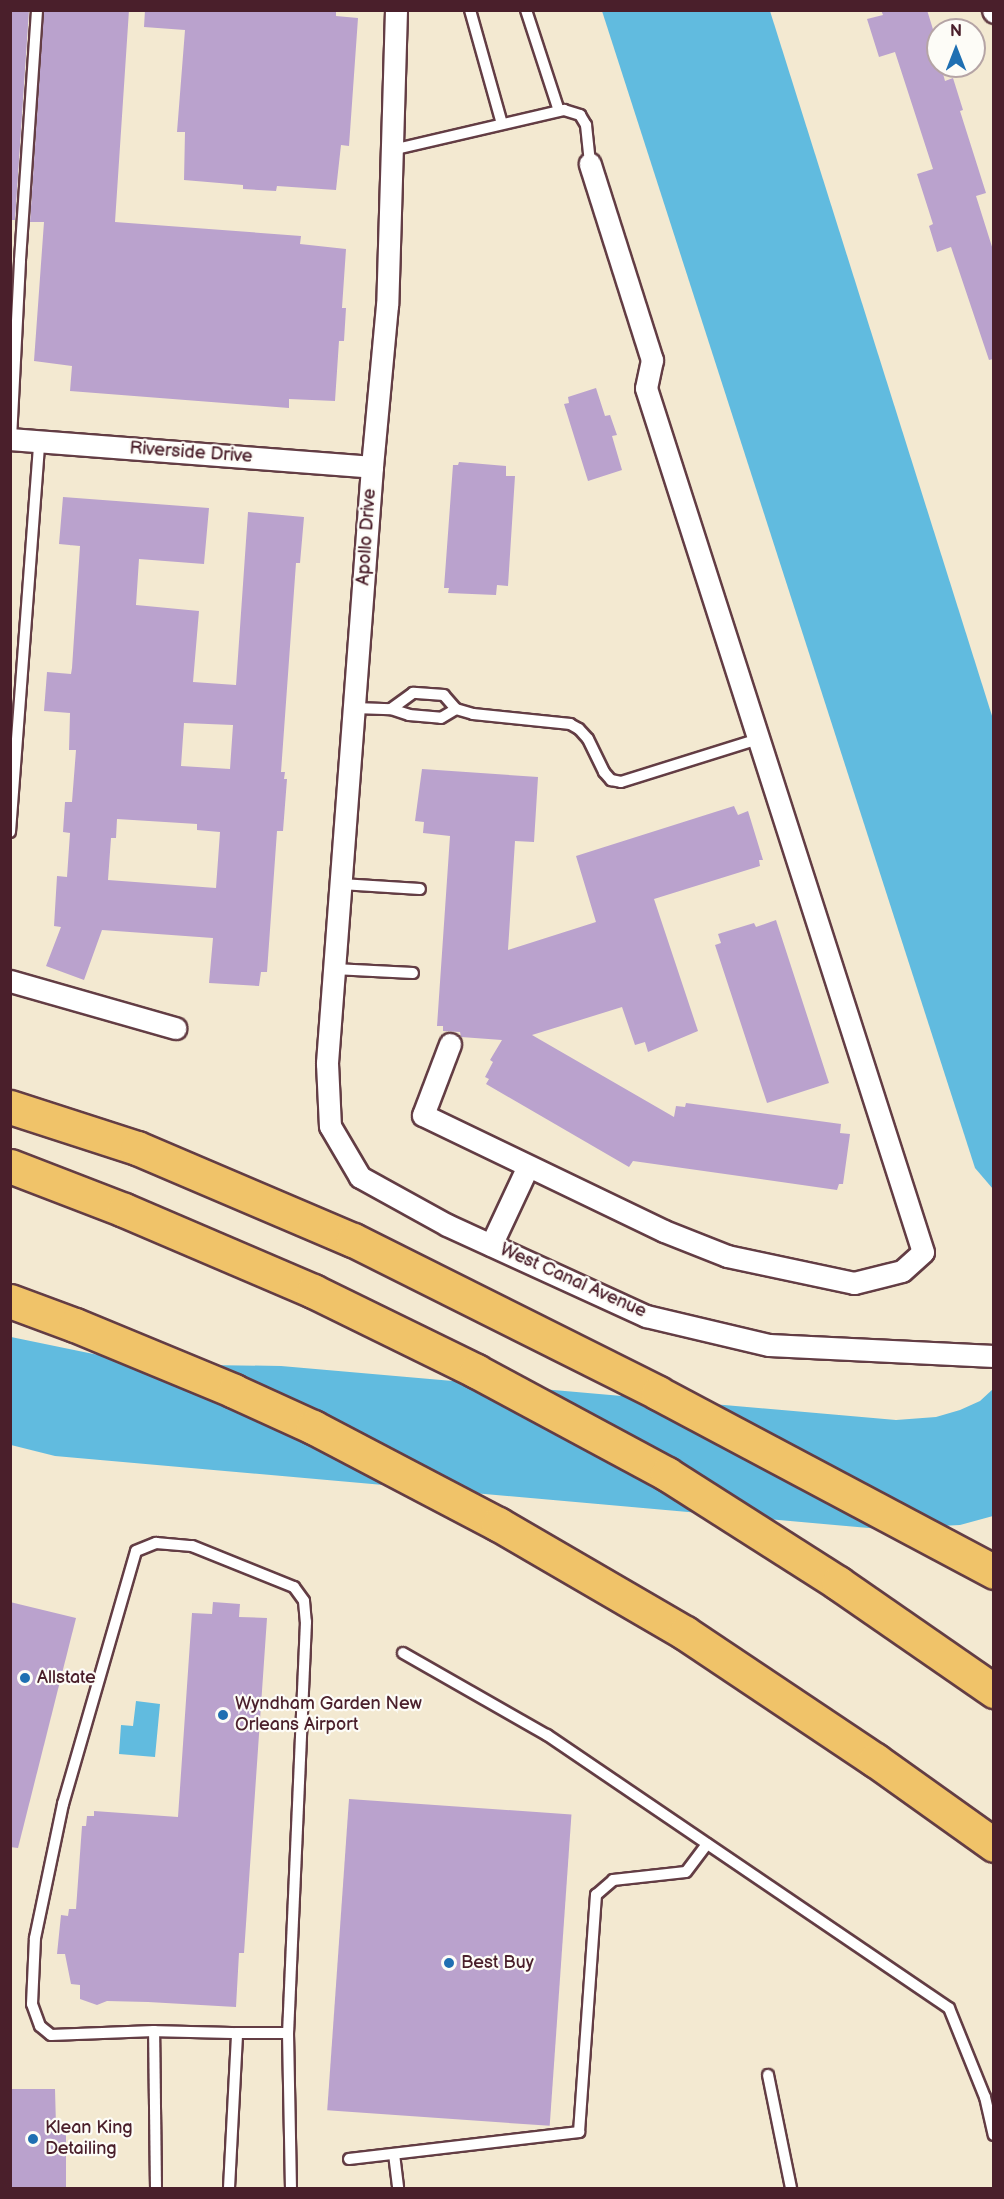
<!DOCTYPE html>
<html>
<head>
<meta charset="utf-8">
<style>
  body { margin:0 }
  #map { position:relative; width:1004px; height:2199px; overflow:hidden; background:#f3e9d1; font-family:"Balsamiq Sans",sans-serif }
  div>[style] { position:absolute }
  .water>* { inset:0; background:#61bbdf }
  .building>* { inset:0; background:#baa2cd; transform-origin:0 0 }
  .roads { filter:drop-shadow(2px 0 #633d44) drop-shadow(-2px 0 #633d44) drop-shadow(0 2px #633d44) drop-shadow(0 -2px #633d44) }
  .lane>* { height:10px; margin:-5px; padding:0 5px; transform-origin:5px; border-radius:5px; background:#fff }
  .street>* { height:21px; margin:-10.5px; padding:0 10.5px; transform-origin:10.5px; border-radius:10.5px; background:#fff }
  .highway>* { height:33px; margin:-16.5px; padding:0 16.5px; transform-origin:16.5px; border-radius:16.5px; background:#f0c369 }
  .dots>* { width:16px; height:16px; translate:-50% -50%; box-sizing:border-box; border:3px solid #fdfcf7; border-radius:50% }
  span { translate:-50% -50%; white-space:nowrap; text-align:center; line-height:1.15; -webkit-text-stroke:4.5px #fdfcf7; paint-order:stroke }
  .street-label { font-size:18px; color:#4a1f2b }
  .poi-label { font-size:18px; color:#4a1f2b }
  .left { translate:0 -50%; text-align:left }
  .frame { position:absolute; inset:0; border:12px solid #4a1f2b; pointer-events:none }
  .north { position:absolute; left:926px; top:18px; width:60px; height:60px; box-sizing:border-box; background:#fdfcf7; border:2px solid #b5a4a5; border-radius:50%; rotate:0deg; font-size:16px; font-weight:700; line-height:24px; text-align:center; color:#4a1f2b }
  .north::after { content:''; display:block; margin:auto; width:21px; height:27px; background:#1f6fb2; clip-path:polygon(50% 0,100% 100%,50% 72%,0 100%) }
</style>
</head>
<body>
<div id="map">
  <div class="water">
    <i style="clip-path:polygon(602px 11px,770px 11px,993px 719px,993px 1189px,975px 1168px)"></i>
    <i style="clip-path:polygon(11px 1337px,142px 1364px,281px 1366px,896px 1420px,936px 1417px,960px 1410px,980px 1401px,993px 1389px,993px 1516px,960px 1525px,880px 1529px,55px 1456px,11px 1445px)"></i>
    <i style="clip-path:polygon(136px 1701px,160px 1704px,155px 1757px,119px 1754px,121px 1725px,133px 1726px)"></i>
  </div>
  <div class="building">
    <i style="clip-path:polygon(10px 10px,29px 10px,15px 220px,10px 220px)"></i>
    <i style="clip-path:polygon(44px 10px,129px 10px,115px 222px,301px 236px,300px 244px,346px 249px,342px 308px,346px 308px,344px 341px,339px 341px,335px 401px,289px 399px,289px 408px,70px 391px,72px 366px,34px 361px,44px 222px,30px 222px)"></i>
    <i style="clip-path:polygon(145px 10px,336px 10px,336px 16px,358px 18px,349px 146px,341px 145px,336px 190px,277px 186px,276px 191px,243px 189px,243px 185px,184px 180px,185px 132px,177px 132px,185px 30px,144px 27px)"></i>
    <i style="clip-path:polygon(881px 10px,927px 10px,936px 39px,932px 40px,938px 66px,941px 66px,945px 81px,953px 78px,963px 110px,960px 111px,986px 193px,976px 196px,993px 250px,993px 359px,989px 360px,951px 247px,937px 252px,929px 226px,933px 224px,917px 174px,933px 169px,895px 52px,879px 57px,867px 19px,883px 15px)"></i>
    <i style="clip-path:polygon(596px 388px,605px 416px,610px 415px,617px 435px,612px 436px,622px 470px,588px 481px,564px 404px,569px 403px,568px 397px)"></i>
    <i style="clip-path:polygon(459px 462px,506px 466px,506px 476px,515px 476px,508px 586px,497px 585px,496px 595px,448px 593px,449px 588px,444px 588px,453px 465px,458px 465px)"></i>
    <i style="clip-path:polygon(evenodd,63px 497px,209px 508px,204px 564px,139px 559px,136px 605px,199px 611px,193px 682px,236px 685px,248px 512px,304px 517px,300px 563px,296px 563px,281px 772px,285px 772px,284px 779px,287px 779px,283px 831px,277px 831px,267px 972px,261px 972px,259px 986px,209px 983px,213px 938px,102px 930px,84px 980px,46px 966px,61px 927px,54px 926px,57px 876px,67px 877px,70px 833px,63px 832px,65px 802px,72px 802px,76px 750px,69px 750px,70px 713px,44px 711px,47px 672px,71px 674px,72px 668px,80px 546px,59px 544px,63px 497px,184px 723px,233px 725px,230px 769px,181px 766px,184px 723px,63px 497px,117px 819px,197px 824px,197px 830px,220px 832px,216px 888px,108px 880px,111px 838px,116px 838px,117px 819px)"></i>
    <i style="clip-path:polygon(422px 769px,538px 777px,534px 842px,515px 841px,508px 950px,596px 922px,576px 856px,734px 806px,738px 815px,748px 811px,763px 860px,759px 860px,760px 866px,654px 899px,698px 1031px,648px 1052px,645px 1042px,635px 1045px,622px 1007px,532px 1035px,674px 1117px,676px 1106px,685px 1107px,686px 1103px,841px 1124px,840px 1133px,850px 1134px,843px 1184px,839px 1184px,837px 1190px,633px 1161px,629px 1167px,486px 1084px,489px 1079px,485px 1077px,493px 1062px,490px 1060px,502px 1040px,461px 1037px,460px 1032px,443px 1031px,443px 1026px,437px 1026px,450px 836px,423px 833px,424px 822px,415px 821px)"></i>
    <i style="clip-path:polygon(776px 920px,829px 1083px,767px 1103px,715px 945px,721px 943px,718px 934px,754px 923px,756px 927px)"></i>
    <i style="clip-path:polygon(10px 1602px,76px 1618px,18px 1848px,10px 1847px)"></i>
    <i style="clip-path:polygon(213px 1602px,240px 1604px,239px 1617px,267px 1618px,244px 1953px,239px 1953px,236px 2007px,148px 2002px,107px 2001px,97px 2005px,80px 1999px,80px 1985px,71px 1984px,65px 1954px,57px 1954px,61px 1915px,68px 1916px,69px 1909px,76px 1909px,82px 1826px,86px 1826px,87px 1816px,94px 1816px,94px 1811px,178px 1817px,192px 1613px,212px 1614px)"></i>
    <i style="left:349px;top:1799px;width:223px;height:312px;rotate:4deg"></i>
    <i style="clip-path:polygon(10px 2089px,55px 2089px,56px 2126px,66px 2126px,66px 2188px,10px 2188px)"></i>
  </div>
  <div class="roads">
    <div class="lane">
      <i style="left:470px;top:10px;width:118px;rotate:74.3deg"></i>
      <i style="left:526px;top:10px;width:106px;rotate:71.9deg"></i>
      <i style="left:392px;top:150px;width:177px;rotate:-13.1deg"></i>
      <i style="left:564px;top:110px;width:17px;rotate:17deg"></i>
      <i style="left:580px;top:115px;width:12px;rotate:59deg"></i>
      <i style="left:586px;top:125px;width:39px;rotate:84deg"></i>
      <i style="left:11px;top:439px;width:179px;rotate:-87.1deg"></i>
      <i style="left:20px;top:260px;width:251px;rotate:-86.1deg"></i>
      <i style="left:354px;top:708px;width:37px;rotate:2deg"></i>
      <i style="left:391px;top:709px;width:19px;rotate:18deg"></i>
      <i style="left:409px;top:715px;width:32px;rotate:5deg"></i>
      <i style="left:441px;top:718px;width:17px;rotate:-31deg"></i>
      <i style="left:456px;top:709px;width:18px;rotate:-131deg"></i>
      <i style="left:444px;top:695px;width:31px;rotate:-176deg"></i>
      <i style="left:413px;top:693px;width:27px;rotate:144deg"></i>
      <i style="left:456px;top:709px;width:18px;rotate:16deg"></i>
      <i style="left:473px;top:714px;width:98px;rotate:5.9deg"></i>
      <i style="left:570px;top:724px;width:10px;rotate:29deg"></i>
      <i style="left:579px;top:729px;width:13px;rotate:48deg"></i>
      <i style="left:588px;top:739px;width:37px;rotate:64deg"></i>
      <i style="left:604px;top:772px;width:11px;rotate:49deg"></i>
      <i style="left:611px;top:780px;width:10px;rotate:11deg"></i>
      <i style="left:621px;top:782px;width:144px;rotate:-17.4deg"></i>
      <i style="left:10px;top:832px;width:391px;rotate:-85.7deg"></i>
      <i style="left:341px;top:884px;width:79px;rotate:3.6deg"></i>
      <i style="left:334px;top:969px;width:79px;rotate:2.9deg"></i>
      <i style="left:403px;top:1653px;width:166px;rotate:29.7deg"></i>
      <i style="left:547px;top:1735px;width:486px;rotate:34.2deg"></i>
      <i style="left:949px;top:2008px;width:96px;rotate:68deg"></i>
      <i style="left:985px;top:2097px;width:39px;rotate:77deg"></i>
      <i style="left:154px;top:2031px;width:103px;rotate:177.8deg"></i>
      <i style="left:51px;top:2035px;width:14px;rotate:-141deg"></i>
      <i style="left:40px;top:2026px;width:23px;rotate:-110deg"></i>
      <i style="left:32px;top:2004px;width:66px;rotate:-87.4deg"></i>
      <i style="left:35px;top:1938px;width:137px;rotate:-78.2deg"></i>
      <i style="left:63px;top:1804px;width:263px;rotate:-73.9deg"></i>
      <i style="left:136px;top:1551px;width:22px;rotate:-22deg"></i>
      <i style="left:156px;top:1543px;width:36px;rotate:5deg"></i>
      <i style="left:192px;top:1546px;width:110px;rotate:21.9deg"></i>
      <i style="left:294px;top:1587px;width:17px;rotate:54deg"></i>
      <i style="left:304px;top:1601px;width:21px;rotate:85deg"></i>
      <i style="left:306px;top:1622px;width:411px;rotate:92.5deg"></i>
      <i style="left:768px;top:2075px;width:115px;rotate:78.5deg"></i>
      <i style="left:394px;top:2154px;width:34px;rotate:83deg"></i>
      <i style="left:349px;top:2159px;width:232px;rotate:-6.7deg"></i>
      <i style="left:579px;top:2132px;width:238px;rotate:-85.9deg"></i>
      <i style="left:596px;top:1895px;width:23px;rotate:-41deg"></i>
      <i style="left:613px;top:1880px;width:73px;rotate:-6.3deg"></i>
      <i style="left:686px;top:1872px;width:35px;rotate:-53deg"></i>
      <i style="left:156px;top:2188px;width:157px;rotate:-90.7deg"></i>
      <i style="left:154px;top:2031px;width:83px;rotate:1.4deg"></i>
      <i style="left:229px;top:2188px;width:155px;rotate:-87deg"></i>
      <i style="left:237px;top:2033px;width:51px"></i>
      <i style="left:288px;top:2033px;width:155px;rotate:88.9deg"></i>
    </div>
    <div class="street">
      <i style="left:396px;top:10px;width:295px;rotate:91.7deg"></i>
      <i style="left:387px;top:305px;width:163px;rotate:95.3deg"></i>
      <i style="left:372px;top:467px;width:598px;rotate:94.32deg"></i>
      <i style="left:327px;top:1063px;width:63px;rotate:87.3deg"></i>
      <i style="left:330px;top:1126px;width:59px;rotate:59.5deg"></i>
      <i style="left:360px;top:1177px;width:99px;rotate:28.9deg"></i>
      <i style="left:447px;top:1225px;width:219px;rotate:24.6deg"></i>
      <i style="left:646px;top:1316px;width:126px;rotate:13.3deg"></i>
      <i style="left:769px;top:1345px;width:225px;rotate:2.8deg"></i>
      <i style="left:993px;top:10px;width:2px;rotate:63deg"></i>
      <i style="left:10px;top:439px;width:363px;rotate:4.4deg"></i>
      <i style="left:10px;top:981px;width:172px;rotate:15.9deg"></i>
      <i style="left:450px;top:1044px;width:76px;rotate:110.8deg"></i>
      <i style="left:423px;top:1115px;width:267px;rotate:25.7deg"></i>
      <i style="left:664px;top:1231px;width:68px;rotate:21.6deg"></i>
      <i style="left:727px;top:1256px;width:130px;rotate:12deg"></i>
      <i style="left:854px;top:1283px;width:49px;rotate:-14deg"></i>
      <i style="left:902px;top:1271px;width:28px;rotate:-42deg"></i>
      <i style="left:923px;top:1252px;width:907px;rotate:-107.78deg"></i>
      <i style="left:646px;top:388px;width:29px;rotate:-78deg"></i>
      <i style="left:652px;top:360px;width:206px;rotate:-107.6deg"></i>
      <i style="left:491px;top:1245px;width:87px;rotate:-64.9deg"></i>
    </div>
    <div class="highway">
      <i style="left:10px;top:1107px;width:133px;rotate:17.9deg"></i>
      <i style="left:137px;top:1148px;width:235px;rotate:23.1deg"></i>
      <i style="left:353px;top:1240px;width:341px;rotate:26.6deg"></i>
      <i style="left:658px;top:1393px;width:381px;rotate:28deg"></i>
      <i style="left:10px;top:1166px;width:122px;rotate:21.1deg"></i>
      <i style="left:124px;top:1210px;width:206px;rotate:23.2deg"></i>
      <i style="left:313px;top:1291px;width:182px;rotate:26.1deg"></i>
      <i style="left:476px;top:1371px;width:217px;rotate:28.3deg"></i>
      <i style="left:667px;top:1474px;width:203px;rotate:32.5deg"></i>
      <i style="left:838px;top:1583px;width:190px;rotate:34.7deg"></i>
      <i style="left:10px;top:1301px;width:69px;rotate:20.3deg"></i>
      <i style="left:75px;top:1325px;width:172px;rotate:22.5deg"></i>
      <i style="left:234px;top:1391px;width:87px;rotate:24.5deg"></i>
      <i style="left:313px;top:1427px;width:209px;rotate:27.7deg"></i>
      <i style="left:498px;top:1524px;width:216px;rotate:30.2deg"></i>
      <i style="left:685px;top:1633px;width:229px;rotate:33.8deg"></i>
      <i style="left:875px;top:1760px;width:146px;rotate:35.5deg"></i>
    </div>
  </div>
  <div class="dots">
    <i style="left:25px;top:1678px;background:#1f6fb2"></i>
    <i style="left:223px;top:1715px;background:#1f6fb2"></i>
    <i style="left:449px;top:1963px;background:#1f6fb2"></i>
    <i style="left:33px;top:2139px;background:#1f6fb2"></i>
  </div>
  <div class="street-label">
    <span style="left:191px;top:453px;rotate:4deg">Riverside Drive</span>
    <span style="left:367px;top:537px;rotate:-86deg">Apollo Drive</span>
    <span style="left:573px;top:1281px;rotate:24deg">West Canal Avenue</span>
  </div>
  <div class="poi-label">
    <span class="left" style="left:37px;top:1678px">Allstate</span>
    <span class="left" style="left:235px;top:1715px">Wyndham Garden New<br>Orleans Airport</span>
    <span class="left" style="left:461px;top:1963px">Best Buy</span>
    <span class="left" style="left:45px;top:2139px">Klean King<br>Detailing</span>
  </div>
  <div class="frame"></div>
  <div class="north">N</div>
</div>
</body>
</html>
